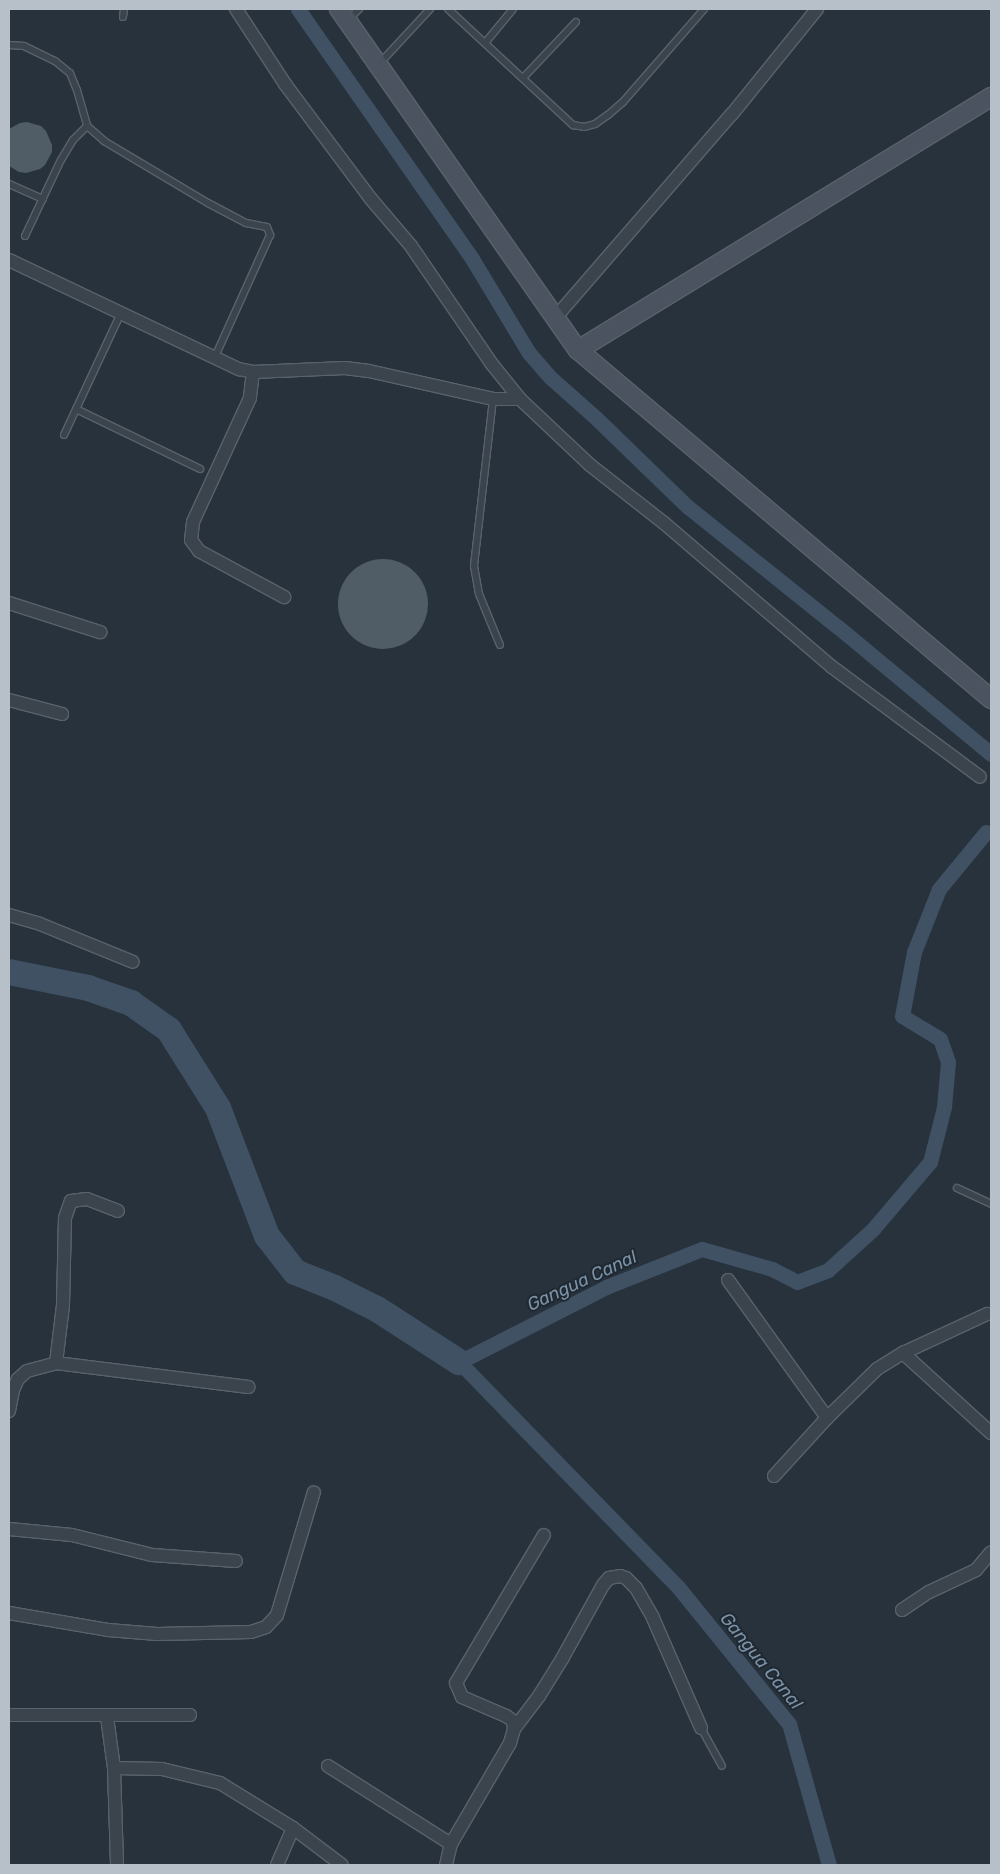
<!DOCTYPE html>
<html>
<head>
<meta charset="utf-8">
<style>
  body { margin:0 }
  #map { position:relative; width:1000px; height:1874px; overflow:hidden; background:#27323c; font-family:Rubik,sans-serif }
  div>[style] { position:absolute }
  .canal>* { height:15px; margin:-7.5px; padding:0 7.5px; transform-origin:7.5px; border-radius:7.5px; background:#3f5163 }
  .river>* { height:26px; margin:-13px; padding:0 13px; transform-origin:13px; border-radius:13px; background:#3f5163 }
  .building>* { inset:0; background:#505d67 }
  .round { border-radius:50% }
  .roads { filter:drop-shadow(1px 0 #59626b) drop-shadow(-1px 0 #59626b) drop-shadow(0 1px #59626b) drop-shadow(0 -1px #59626b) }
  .lane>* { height:6px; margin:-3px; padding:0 3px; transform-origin:3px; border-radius:3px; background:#3b444d }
  .street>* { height:12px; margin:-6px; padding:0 6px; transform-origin:6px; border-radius:6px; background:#3b444d }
  .secondary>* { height:18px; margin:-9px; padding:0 9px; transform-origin:9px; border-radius:9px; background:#4a535f }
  span { translate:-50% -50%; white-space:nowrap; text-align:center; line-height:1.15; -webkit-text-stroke:4px #202932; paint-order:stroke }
  .water-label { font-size:18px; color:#7b92a7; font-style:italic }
  .frame { position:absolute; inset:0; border:10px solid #b7bfc8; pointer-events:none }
</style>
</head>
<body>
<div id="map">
  <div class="canal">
    <i style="left:298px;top:9px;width:302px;rotate:55.1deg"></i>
    <i style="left:471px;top:257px;width:112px;rotate:58.9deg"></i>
    <i style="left:529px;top:353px;width:33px;rotate:49deg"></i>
    <i style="left:551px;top:378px;width:60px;rotate:41.6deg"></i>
    <i style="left:596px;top:418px;width:128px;rotate:44.1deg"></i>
    <i style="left:688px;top:507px;width:192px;rotate:38.7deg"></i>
    <i style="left:838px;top:627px;width:199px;rotate:39.7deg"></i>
    <i style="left:829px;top:1865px;width:147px;rotate:-105.8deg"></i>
    <i style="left:789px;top:1724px;width:176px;rotate:-129deg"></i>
    <i style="left:678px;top:1587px;width:314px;rotate:-134.2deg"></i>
    <i style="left:459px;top:1362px;width:165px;rotate:-27deg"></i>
    <i style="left:606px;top:1287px;width:103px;rotate:-21.6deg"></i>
    <i style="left:702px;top:1249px;width:73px;rotate:15.9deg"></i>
    <i style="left:772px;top:1269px;width:28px;rotate:27deg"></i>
    <i style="left:797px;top:1282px;width:33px;rotate:-21deg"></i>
    <i style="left:828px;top:1270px;width:61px;rotate:-42.3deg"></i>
    <i style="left:873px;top:1229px;width:88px;rotate:-49.6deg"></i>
    <i style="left:930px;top:1162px;width:57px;rotate:-75.7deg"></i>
    <i style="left:944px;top:1107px;width:45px;rotate:-84.9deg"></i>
    <i style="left:948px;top:1062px;width:24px;rotate:-109deg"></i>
    <i style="left:940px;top:1039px;width:44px;rotate:-148.8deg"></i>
    <i style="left:902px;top:1016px;width:65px;rotate:-79.4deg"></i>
    <i style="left:914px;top:952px;width:68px;rotate:-68.4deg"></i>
    <i style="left:939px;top:889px;width:74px;rotate:-50.5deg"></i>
  </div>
  <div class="river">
    <i style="left:9px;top:972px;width:81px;rotate:11.4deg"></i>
    <i style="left:88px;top:988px;width:46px;rotate:19.2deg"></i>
    <i style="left:131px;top:1003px;width:47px;rotate:35.4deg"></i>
    <i style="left:169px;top:1030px;width:92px;rotate:57.9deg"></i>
    <i style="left:218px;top:1108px;width:137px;rotate:69.1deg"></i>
    <i style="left:267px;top:1236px;width:46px;rotate:52.1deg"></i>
    <i style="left:295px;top:1272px;width:43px;rotate:21.8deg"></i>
    <i style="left:335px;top:1288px;width:47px;rotate:26.6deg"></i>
    <i style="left:377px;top:1309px;width:98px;rotate:32.9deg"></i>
  </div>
  <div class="building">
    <i style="clip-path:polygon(27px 122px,41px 126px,46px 131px,52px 145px,52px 152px,45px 165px,40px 169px,26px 173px,19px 172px,9px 166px,9px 129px,20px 123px)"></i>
    <i class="round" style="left:338px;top:559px;width:90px;height:90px"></i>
  </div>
  <div class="roads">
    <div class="lane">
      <i style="left:448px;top:9px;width:171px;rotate:42.9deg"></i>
      <i style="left:573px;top:125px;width:11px;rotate:10deg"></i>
      <i style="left:584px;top:127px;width:11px;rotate:-15deg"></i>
      <i style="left:595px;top:124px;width:16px;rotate:-35deg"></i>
      <i style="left:608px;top:115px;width:20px;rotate:-41deg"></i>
      <i style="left:623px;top:102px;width:123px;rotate:-48.9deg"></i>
      <i style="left:123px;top:17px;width:8px;rotate:-83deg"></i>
      <i style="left:348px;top:20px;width:16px;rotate:-45deg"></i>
      <i style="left:485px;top:43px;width:44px;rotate:-50.5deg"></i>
      <i style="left:9px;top:45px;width:15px;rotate:4deg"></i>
      <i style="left:24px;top:46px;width:34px;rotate:26deg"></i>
      <i style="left:55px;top:61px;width:19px;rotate:39deg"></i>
      <i style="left:70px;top:73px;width:18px;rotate:68deg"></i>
      <i style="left:77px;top:90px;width:37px;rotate:74deg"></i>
      <i style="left:87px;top:126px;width:23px;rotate:41deg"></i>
      <i style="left:104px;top:141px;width:121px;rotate:30.8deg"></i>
      <i style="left:208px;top:203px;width:43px;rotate:27.8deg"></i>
      <i style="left:246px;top:223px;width:21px;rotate:11deg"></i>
      <i style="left:267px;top:227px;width:9px;rotate:69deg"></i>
      <i style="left:270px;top:235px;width:134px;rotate:114.3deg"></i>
      <i style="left:380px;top:63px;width:74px;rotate:-47.2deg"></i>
      <i style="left:523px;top:78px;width:77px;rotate:-46.6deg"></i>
      <i style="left:9px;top:184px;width:37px;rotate:24deg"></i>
      <i style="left:25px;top:236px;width:84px;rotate:-64.7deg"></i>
      <i style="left:61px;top:160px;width:23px;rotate:-59deg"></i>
      <i style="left:73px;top:140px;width:20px;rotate:-45deg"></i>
      <i style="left:493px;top:399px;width:168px;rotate:96.5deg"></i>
      <i style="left:474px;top:566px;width:28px;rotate:80deg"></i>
      <i style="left:479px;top:594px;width:55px;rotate:67.6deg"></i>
      <i style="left:76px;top:409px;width:138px;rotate:25.8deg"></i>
      <i style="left:64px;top:435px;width:135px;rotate:-65deg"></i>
      <i style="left:957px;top:1188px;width:38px;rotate:25deg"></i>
      <i style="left:701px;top:1728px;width:43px;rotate:61.1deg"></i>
    </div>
    <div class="street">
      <i style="left:236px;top:9px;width:90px;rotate:56.8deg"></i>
      <i style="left:285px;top:84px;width:144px;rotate:53.2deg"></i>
      <i style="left:371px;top:199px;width:62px;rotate:49.6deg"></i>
      <i style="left:411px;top:246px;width:142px;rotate:55.6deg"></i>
      <i style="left:491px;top:363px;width:46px;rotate:51.1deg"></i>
      <i style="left:520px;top:399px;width:96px;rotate:43.3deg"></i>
      <i style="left:590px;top:465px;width:94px;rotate:38.1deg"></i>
      <i style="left:664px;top:523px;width:221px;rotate:40.6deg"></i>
      <i style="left:832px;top:667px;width:184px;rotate:36.6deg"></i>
      <i style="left:9px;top:260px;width:255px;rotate:25.4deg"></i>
      <i style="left:239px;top:369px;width:14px;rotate:12deg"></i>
      <i style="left:253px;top:372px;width:92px;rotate:-2.5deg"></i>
      <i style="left:345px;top:368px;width:24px;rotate:7deg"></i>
      <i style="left:369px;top:371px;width:127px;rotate:12.7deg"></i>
      <i style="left:493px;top:399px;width:27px"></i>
      <i style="left:555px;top:318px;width:270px;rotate:-49.1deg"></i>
      <i style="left:732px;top:114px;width:135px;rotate:-51deg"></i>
      <i style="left:253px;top:372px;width:26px;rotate:97deg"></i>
      <i style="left:250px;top:398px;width:136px;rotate:114.7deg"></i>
      <i style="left:193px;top:522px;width:18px;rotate:96deg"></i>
      <i style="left:191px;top:540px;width:14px;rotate:54deg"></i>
      <i style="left:199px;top:551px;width:97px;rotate:28.4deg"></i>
      <i style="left:9px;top:603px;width:96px;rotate:17.7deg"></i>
      <i style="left:9px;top:700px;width:55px;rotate:14.8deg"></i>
      <i style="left:9px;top:915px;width:32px;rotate:16deg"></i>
      <i style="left:40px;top:924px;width:100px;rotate:22.2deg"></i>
      <i style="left:728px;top:1280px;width:170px;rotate:54.3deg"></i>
      <i style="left:903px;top:1353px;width:119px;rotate:42.3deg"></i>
      <i style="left:56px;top:1363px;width:58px;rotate:-83.1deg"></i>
      <i style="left:63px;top:1305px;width:87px;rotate:-88.7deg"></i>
      <i style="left:65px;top:1218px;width:18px;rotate:-71deg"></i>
      <i style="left:71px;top:1201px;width:16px;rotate:-7deg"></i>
      <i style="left:87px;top:1199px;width:33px;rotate:21deg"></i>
      <i style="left:9px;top:1411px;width:21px;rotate:-79deg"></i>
      <i style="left:13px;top:1390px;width:12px;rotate:-66deg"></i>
      <i style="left:18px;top:1379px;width:12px;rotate:-42deg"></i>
      <i style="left:27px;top:1371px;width:30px;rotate:-15deg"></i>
      <i style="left:56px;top:1363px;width:194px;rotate:7.1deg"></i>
      <i style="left:774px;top:1476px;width:79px;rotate:-47.6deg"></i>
      <i style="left:827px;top:1418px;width:70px;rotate:-44.4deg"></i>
      <i style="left:877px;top:1369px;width:31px;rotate:-32deg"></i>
      <i style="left:903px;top:1353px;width:93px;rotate:-24.9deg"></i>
      <i style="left:9px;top:1529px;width:63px;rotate:5.4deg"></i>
      <i style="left:72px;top:1535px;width:82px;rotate:14deg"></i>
      <i style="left:152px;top:1555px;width:84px;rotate:4.1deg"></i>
      <i style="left:902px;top:1610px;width:32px;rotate:-34deg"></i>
      <i style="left:929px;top:1592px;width:52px;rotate:-25.1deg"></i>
      <i style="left:976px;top:1570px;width:23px;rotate:-50deg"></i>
      <i style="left:9px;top:1613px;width:100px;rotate:9.7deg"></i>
      <i style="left:108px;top:1630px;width:49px;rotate:4.7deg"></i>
      <i style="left:157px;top:1634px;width:94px;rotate:-1.2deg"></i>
      <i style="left:251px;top:1632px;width:16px;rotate:-18deg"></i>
      <i style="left:266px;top:1627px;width:16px;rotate:-47deg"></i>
      <i style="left:277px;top:1615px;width:128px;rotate:-73.3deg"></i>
      <i style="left:9px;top:1715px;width:181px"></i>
      <i style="left:107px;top:1717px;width:51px;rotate:82.2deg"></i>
      <i style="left:114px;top:1768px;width:97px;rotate:88.2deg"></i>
      <i style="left:514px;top:1729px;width:41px;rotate:-52.9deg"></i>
      <i style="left:539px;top:1696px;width:44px;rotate:-58.1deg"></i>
      <i style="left:562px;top:1659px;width:85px;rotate:-61deg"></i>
      <i style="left:603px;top:1585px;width:9px;rotate:-49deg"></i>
      <i style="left:609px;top:1578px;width:11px;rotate:-10deg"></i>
      <i style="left:620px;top:1576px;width:6px;rotate:18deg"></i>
      <i style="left:626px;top:1578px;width:14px;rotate:45deg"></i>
      <i style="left:636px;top:1588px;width:34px;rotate:60deg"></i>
      <i style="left:653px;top:1618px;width:120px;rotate:66.4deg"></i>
      <i style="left:328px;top:1766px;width:146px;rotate:32.4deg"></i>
      <i style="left:114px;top:1768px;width:48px;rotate:1.2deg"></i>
      <i style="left:162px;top:1769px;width:60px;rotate:13.6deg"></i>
      <i style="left:220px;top:1783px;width:86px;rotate:31.7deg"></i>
      <i style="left:293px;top:1828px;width:61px;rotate:37.1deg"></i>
      <i style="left:277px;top:1865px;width:40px;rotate:-66.6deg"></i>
      <i style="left:446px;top:1865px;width:22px;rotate:-77deg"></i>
      <i style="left:451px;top:1844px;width:117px;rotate:-59.7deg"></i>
      <i style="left:510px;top:1743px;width:15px;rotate:-74deg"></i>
      <i style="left:514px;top:1729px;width:8px;rotate:-97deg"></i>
      <i style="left:513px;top:1721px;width:9px;rotate:-144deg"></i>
      <i style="left:506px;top:1716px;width:48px;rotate:-156.6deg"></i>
      <i style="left:462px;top:1697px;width:15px;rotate:-113deg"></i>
      <i style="left:456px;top:1683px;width:172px;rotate:-59.3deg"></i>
    </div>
    <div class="secondary">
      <i style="left:339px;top:9px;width:416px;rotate:55deg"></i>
      <i style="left:578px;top:350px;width:541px;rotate:40.2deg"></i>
      <i style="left:578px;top:350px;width:484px;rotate:-31.5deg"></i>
    </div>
  </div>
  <div class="water-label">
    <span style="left:582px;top:1281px;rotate:-25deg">Gangua Canal</span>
    <span style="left:761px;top:1661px;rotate:51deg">Gangua Canal</span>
  </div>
  <div class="frame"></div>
</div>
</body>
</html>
